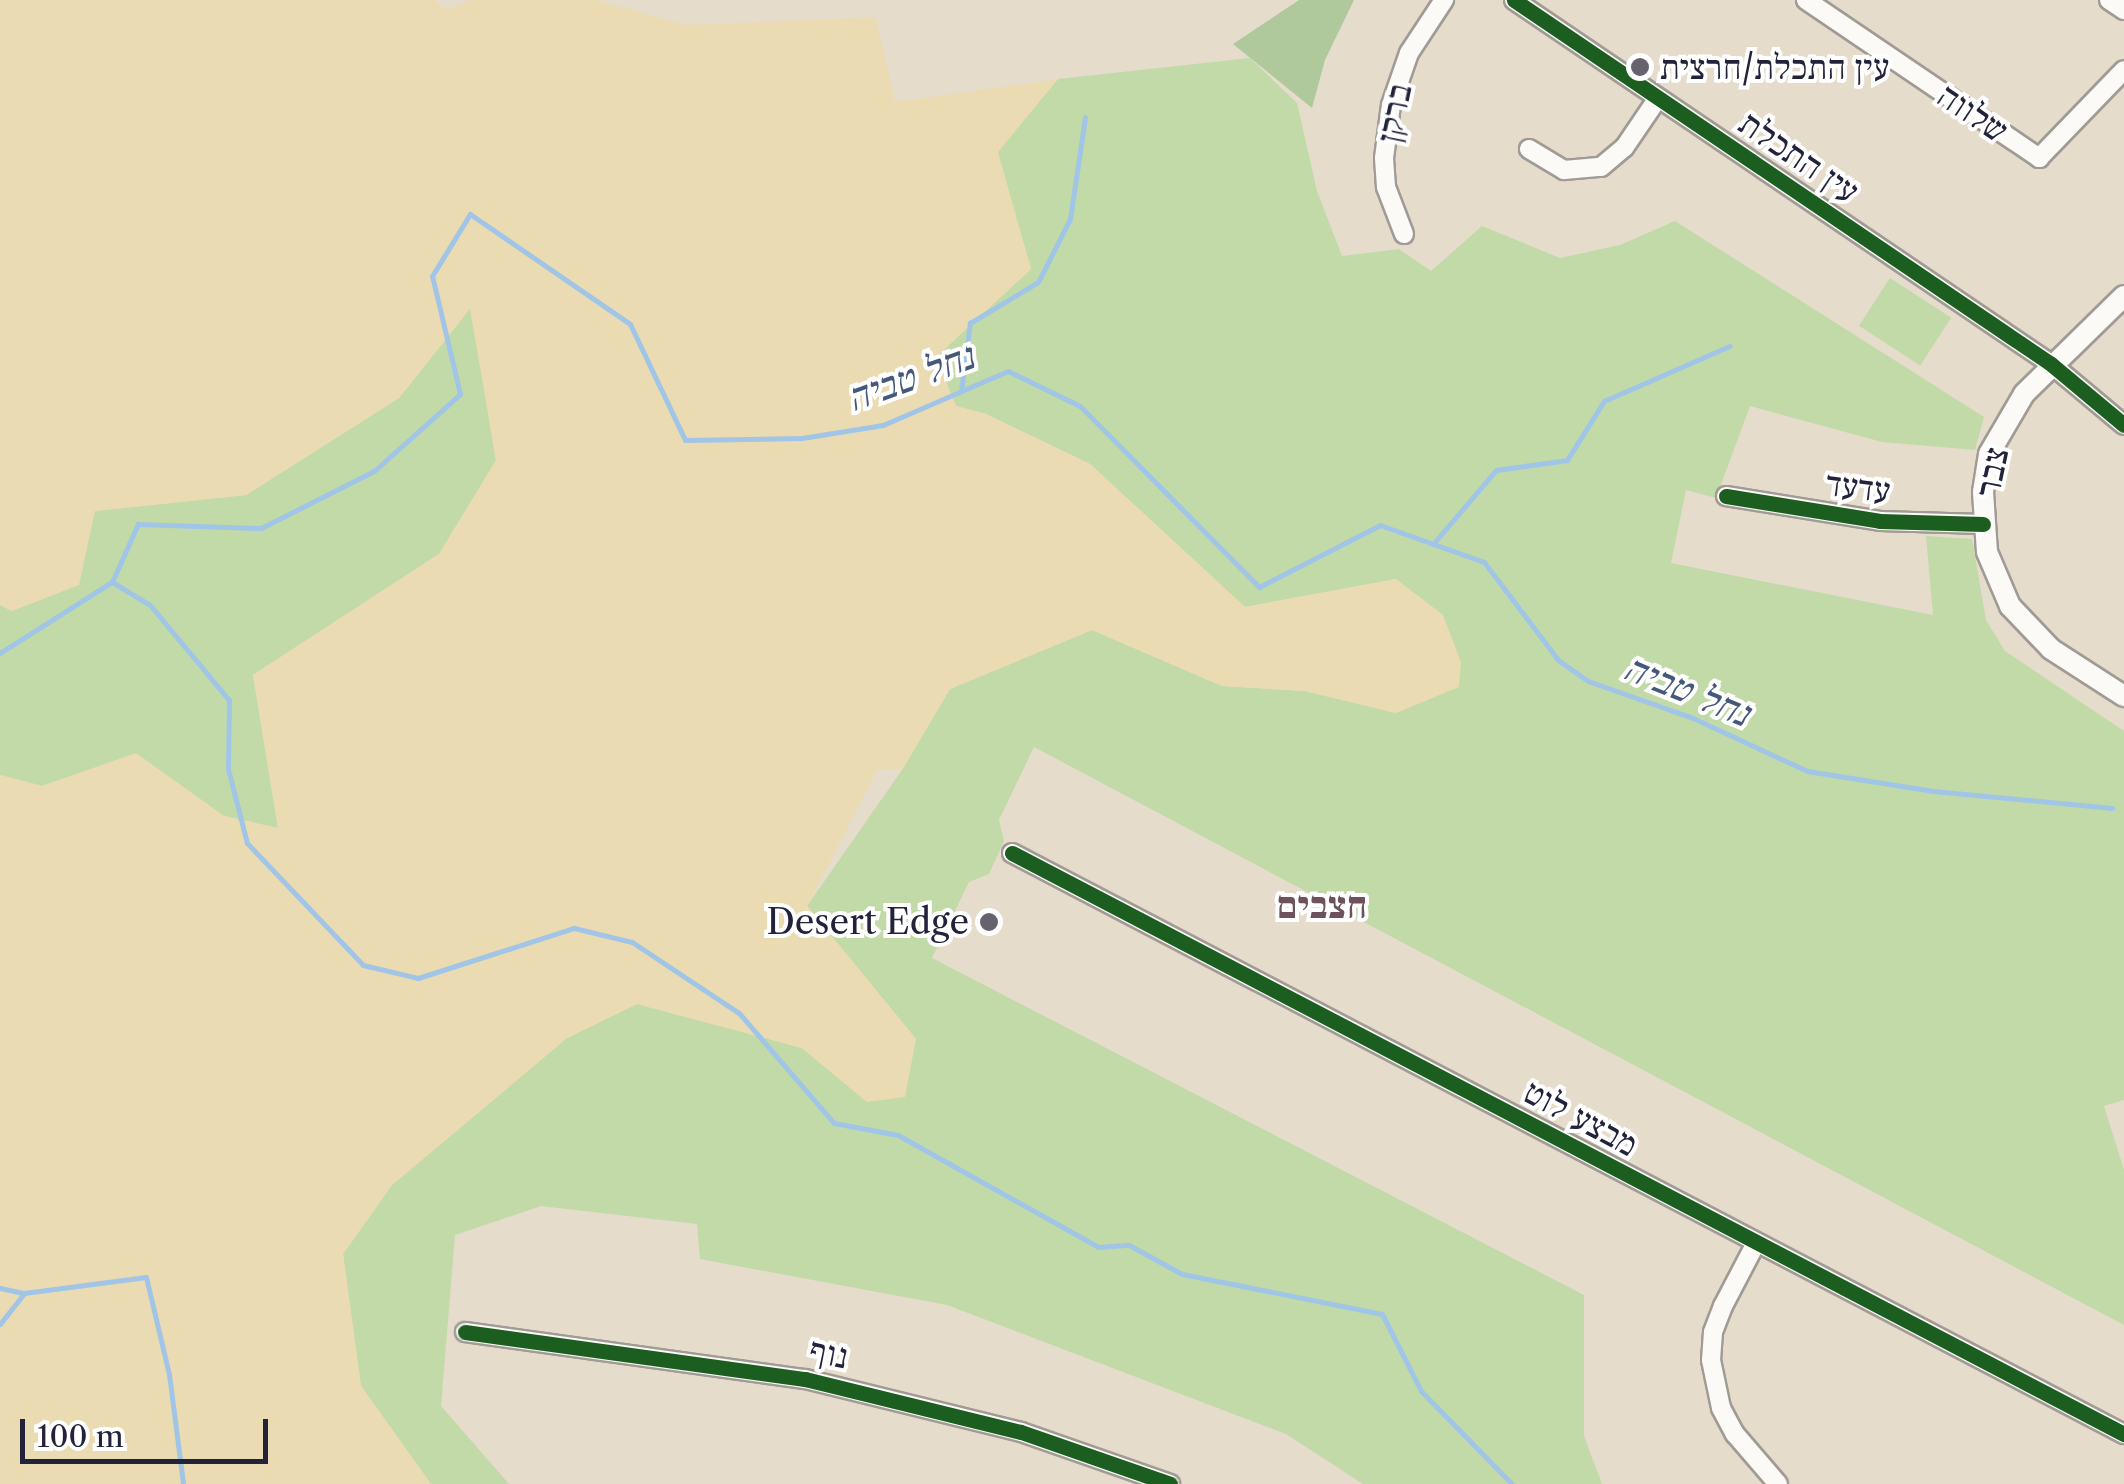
<!DOCTYPE html>
<html>
<head>
<meta charset="utf-8">
<style>
  body { margin:0 }
  #map { position:relative; width:2124px; height:1484px; overflow:hidden; background:#e5dccb; font-family:"Libre Caslon Text","Frank Ruhl Libre",serif }
  div>[style] { position:absolute }
  .green>* { inset:0; background:#c2daa7; transform-origin:0 0 }
  .forest>* { inset:0; background:#b0c99c }
  .sand>* { inset:0; background:#eadbb2 }
  .stream>* { height:5px; margin:-2.5px; padding:0 2.5px; transform-origin:2.5px; border-radius:2.5px; background:#a0c5e7 }
  .roads { filter:drop-shadow(2px 0 #a09b95) drop-shadow(-2px 0 #a09b95) drop-shadow(0 2px #a09b95) drop-shadow(0 -2px #a09b95) }
  .minor>* { height:18px; margin:-9px; padding:0 9px; transform-origin:9px; border-radius:9px; background:#fbfaf7 }
  .tertiary>* { height:20px; margin:-10px; padding:0 10px; transform-origin:10px; border-radius:10px; background:#fbfaf7 }
  .cycleway>* { height:15px; margin:-7.5px; padding:0 7.5px; transform-origin:7.5px; border-radius:7.5px; background:#1b5e20 }
  .dots>* { width:28px; height:28px; translate:-50% -50%; box-sizing:border-box; border:5px solid #fff; border-radius:50% }
  span { translate:-50% -50%; white-space:nowrap; text-align:center; line-height:1.15; -webkit-text-stroke:8px #fff; paint-order:stroke }
  .poi-label { font-size:35px; color:#22223b }
  .left { translate:0 -50%; text-align:left }
  .right { translate:-100% -50%; text-align:right }
  .street-label { font-size:35px; color:#22223b }
  .water-label { font-size:38px; color:#44587b; font-style:italic }
  .neighbourhood-label { font-size:38px; color:#6e515d; font-weight:700 }
  .scale { position:absolute; left:20px; top:1419px; width:248px; height:45px; box-sizing:border-box; border:5px solid #22223b; border-top:0; padding-left:12px; font-size:30px; line-height:35px; white-space:nowrap; color:#22223b; -webkit-text-stroke:8px #fff; paint-order:stroke }
</style>
</head>
<body>
<div id="map">
  <div class="green">
    <i style="clip-path:polygon(1250px 58px,1297px 103px,1317px 191px,1342px 256px,1399px 249px,1431px 271px,1482px 226px,1560px 258px,1620px 245px,1675px 221px,1984px 417px,1975px 450px,1882px 442px,1750px 406px,1716px 498px,1686px 490px,1671px 563px,1933px 615px,1926px 536px,1972px 539px,1986px 620px,2005px 651px,2124px 731px,2124px 1100px,2104px 1106px,2124px 1170px,2124px 1325px,1034px 747px,999px 820px,1004px 841px,989px 874px,969px 882px,932px 958px,1584px 1295px,1584px 1436px,1602px 1484px,1363px 1484px,1286px 1434px,947px 1305px,700px 1259px,697px 1224px,541px 1206px,455px 1235px,441px 1406px,509px 1484px,431px 1484px,361px 1386px,343px 1254px,392px 1185px,567px 1038px,637px 1004px,802px 1048px,867px 1102px,916px 1039px,807px 906px,902px 770px,950px 689px,1092px 630px,1222px 686px,1305px 691px,1396px 713px,1396px 579px,1245px 607px,1090px 464px,986px 414px,956px 406px,936px 357px,1031px 269px,997px 152px,1058px 79px)"></i>
    <i style="left:1890px;top:278px;width:73px;height:57px;rotate:33deg"></i>
    <i style="clip-path:polygon(471px 307px,496px 461px,439px 554px,253px 675px,278px 828px,224px 816px,136px 754px,42px 786px,0 775px,0 605px,12px 611px,95px 511px,246px 495px,399px 398px)"></i>
  </div>
  <div class="forest">
    <i style="clip-path:polygon(1299px 0,1354px 0,1325px 60px,1312px 108px,1233px 44px)"></i>
  </div>
  <div class="sand">
    <i style="clip-path:polygon(0 0,434px 0,447px 10px,471px 0,596px 0,686px 25px,876px 17px,895px 102px,1058px 79px,998px 152px,1031px 269px,936px 357px,956px 406px,986px 414px,1090px 464px,1245px 607px,1396px 579px,1443px 615px,1461px 662px,1459px 687px,1396px 713px,1305px 691px,1222px 686px,1092px 630px,950px 689px,902px 770px,877px 770px,807px 906px,916px 1039px,905px 1097px,867px 1102px,802px 1048px,637px 1004px,567px 1038px,392px 1185px,343px 1254px,361px 1386px,431px 1484px,0 1484px,0 775px,42px 786px,136px 753px,224px 816px,278px 828px,253px 675px,439px 554px,496px 460px,470px 309px,399px 398px,246px 495px,95px 511px,79px 585px,12px 611px,0 605px)"></i>
  </div>
  <div class="stream">
    <i style="left:961px;top:391px;width:69px;rotate:-82.5deg"></i>
    <i style="left:970px;top:323px;width:79px;rotate:-31.1deg"></i>
    <i style="left:1038px;top:282px;width:71px;rotate:-63.1deg"></i>
    <i style="left:1070px;top:219px;width:103px;rotate:-81.6deg"></i>
    <i style="left:1433px;top:544px;width:97px;rotate:-49.6deg"></i>
    <i style="left:1496px;top:470px;width:72px;rotate:-8deg"></i>
    <i style="left:1567px;top:460px;width:70px;rotate:-57.9deg"></i>
    <i style="left:1604px;top:401px;width:137px;rotate:-23.7deg"></i>
    <i style="left:112px;top:582px;width:44px;rotate:31.2deg"></i>
    <i style="left:150px;top:605px;width:124px;rotate:50.3deg"></i>
    <i style="left:229px;top:700px;width:69px;rotate:90.8deg"></i>
    <i style="left:228px;top:769px;width:76px;rotate:75.6deg"></i>
    <i style="left:247px;top:843px;width:168px;rotate:46.4deg"></i>
    <i style="left:363px;top:965px;width:57px;rotate:13.3deg"></i>
    <i style="left:418px;top:978px;width:164px;rotate:-17.8deg"></i>
    <i style="left:574px;top:928px;width:60px;rotate:13.6deg"></i>
    <i style="left:632px;top:942px;width:128px;rotate:33.6deg"></i>
    <i style="left:739px;top:1013px;width:145px;rotate:49.2deg"></i>
    <i style="left:834px;top:1123px;width:65px;rotate:10.6deg"></i>
    <i style="left:898px;top:1135px;width:229px;rotate:29.2deg"></i>
    <i style="left:1098px;top:1247px;width:31px;rotate:-4deg"></i>
    <i style="left:1129px;top:1245px;width:60px;rotate:28.7deg"></i>
    <i style="left:1182px;top:1274px;width:204px;rotate:11.3deg"></i>
    <i style="left:1382px;top:1314px;width:86px;rotate:63.1deg"></i>
    <i style="left:1421px;top:1391px;width:130px;rotate:45.6deg"></i>
    <i style="left:0;top:653px;width:133px;rotate:-32.4deg"></i>
    <i style="left:112px;top:582px;width:64px;rotate:-65.9deg"></i>
    <i style="left:138px;top:524px;width:123px;rotate:1.9deg"></i>
    <i style="left:261px;top:528px;width:127px;rotate:-26.8deg"></i>
    <i style="left:374px;top:471px;width:115px;rotate:-41.8deg"></i>
    <i style="left:460px;top:394px;width:121px;rotate:-103.3deg"></i>
    <i style="left:432px;top:276px;width:73px;rotate:-58.5deg"></i>
    <i style="left:470px;top:214px;width:194px;rotate:34.5deg"></i>
    <i style="left:630px;top:324px;width:128px;rotate:64.6deg"></i>
    <i style="left:685px;top:440px;width:117px;rotate:-1deg"></i>
    <i style="left:802px;top:438px;width:82px;rotate:-9.1deg"></i>
    <i style="left:883px;top:425px;width:136px;rotate:-23.4deg"></i>
    <i style="left:1008px;top:371px;width:80px;rotate:25.9deg"></i>
    <i style="left:1080px;top:406px;width:255px;rotate:45.3deg"></i>
    <i style="left:1259px;top:587px;width:136px;rotate:-27.1deg"></i>
    <i style="left:1380px;top:525px;width:110px;rotate:19.6deg"></i>
    <i style="left:1484px;top:562px;width:123px;rotate:52.9deg"></i>
    <i style="left:1558px;top:660px;width:37px;rotate:35deg"></i>
    <i style="left:1588px;top:681px;width:111px;rotate:19.4deg"></i>
    <i style="left:1693px;top:718px;width:126px;rotate:24.9deg"></i>
    <i style="left:1807px;top:771px;width:128px;rotate:9deg"></i>
    <i style="left:1933px;top:791px;width:180px;rotate:5.4deg"></i>
    <i style="left:0;top:1288px;width:25px;rotate:12deg"></i>
    <i style="left:24px;top:1293px;width:123px;rotate:-7.5deg"></i>
    <i style="left:146px;top:1277px;width:100px;rotate:76.7deg"></i>
    <i style="left:169px;top:1374px;width:111px;rotate:82.7deg"></i>
    <i style="left:0;top:1324px;width:37px;rotate:-52deg"></i>
  </div>
  <div class="roads">
    <div class="minor">
      <i style="left:1514px;top:0;width:649px;rotate:34.13deg"></i>
      <i style="left:2051px;top:364px;width:95px;rotate:39.9deg"></i>
      <i style="left:1806px;top:0;width:282px;rotate:34.1deg"></i>
      <i style="left:2039px;top:158px;width:122px;rotate:-46deg"></i>
      <i style="left:2109px;top:0;width:18px;rotate:34deg"></i>
      <i style="left:1529px;top:149px;width:41px;rotate:31deg"></i>
      <i style="left:1564px;top:170px;width:37px;rotate:-5deg"></i>
      <i style="left:1601px;top:167px;width:30px;rotate:-40deg"></i>
      <i style="left:1624px;top:148px;width:60px;rotate:-55.8deg"></i>
      <i style="left:1404px;top:234px;width:50px;rotate:-111deg"></i>
      <i style="left:1386px;top:187px;width:29px;rotate:-94deg"></i>
      <i style="left:1384px;top:158px;width:53px;rotate:-82.5deg"></i>
      <i style="left:1391px;top:105px;width:55px;rotate:-70.9deg"></i>
      <i style="left:1409px;top:53px;width:64px;rotate:-56.6deg"></i>
      <i style="left:1726px;top:496px;width:156px;rotate:9.2deg"></i>
      <i style="left:1880px;top:521px;width:103px;rotate:1.7deg"></i>
      <i style="left:1012px;top:853px;width:1255px;rotate:27.59deg"></i>
      <i style="left:1756px;top:1243px;width:71px;rotate:117.6deg"></i>
      <i style="left:1723px;top:1306px;width:28px;rotate:111deg"></i>
      <i style="left:1713px;top:1332px;width:28px;rotate:94deg"></i>
      <i style="left:1711px;top:1360px;width:49px;rotate:78.2deg"></i>
      <i style="left:1721px;top:1408px;width:30px;rotate:62deg"></i>
      <i style="left:1735px;top:1434px;width:66px;rotate:49.3deg"></i>
      <i style="left:465px;top:1332px;width:343px;rotate:7.9deg"></i>
      <i style="left:805px;top:1379px;width:222px;rotate:13.8deg"></i>
      <i style="left:1021px;top:1432px;width:158px;rotate:19.2deg"></i>
    </div>
    <div class="tertiary">
      <i style="left:2124px;top:296px;width:140px;rotate:135.6deg"></i>
      <i style="left:2024px;top:394px;width:69px;rotate:120.3deg"></i>
      <i style="left:1989px;top:454px;width:38px;rotate:99deg"></i>
      <i style="left:1983px;top:492px;width:60px;rotate:86.2deg"></i>
      <i style="left:1987px;top:552px;width:59px;rotate:66.9deg"></i>
      <i style="left:2010px;top:606px;width:59px;rotate:46.4deg"></i>
      <i style="left:2051px;top:649px;width:87px;rotate:32.8deg"></i>
    </div>
  </div>
  <div class="cycleway">
    <i style="left:1514px;top:0;width:649px;rotate:34.13deg"></i>
    <i style="left:2051px;top:364px;width:95px;rotate:39.9deg"></i>
    <i style="left:1726px;top:496px;width:156px;rotate:9.2deg"></i>
    <i style="left:1880px;top:521px;width:103px;rotate:1.7deg"></i>
    <i style="left:1012px;top:853px;width:1255px;rotate:27.59deg"></i>
    <i style="left:465px;top:1332px;width:343px;rotate:7.9deg"></i>
    <i style="left:805px;top:1379px;width:222px;rotate:13.8deg"></i>
    <i style="left:1021px;top:1432px;width:158px;rotate:19.2deg"></i>
  </div>
  <div class="dots">
    <i style="left:1640px;top:67px;background:#66636d"></i>
    <i style="left:989px;top:922px;background:#66636d"></i>
  </div>
  <div class="poi-label">
    <span class="left" style="left:1660px;top:67px">עין התכלת/חרצית</span>
    <span class="right" style="left:969px;top:922px">Desert Edge</span>
  </div>
  <div class="street-label">
    <span style="left:1394px;top:113px;rotate:-78deg">ברקן</span>
    <span style="left:1973px;top:113px;rotate:34deg">שלווה</span>
    <span style="left:1799px;top:157px;rotate:34deg">עין התכלת</span>
    <span style="left:1992px;top:472px;rotate:-78deg">צבר</span>
    <span style="left:1858px;top:487px;rotate:7deg">עדעד</span>
    <span style="left:1581px;top:1118px;rotate:28deg">מבצע לוט</span>
    <span style="left:829px;top:1353px;rotate:12deg">נוף</span>
  </div>
  <div class="water-label">
    <span style="left:910px;top:377px;rotate:-20deg">נחל טביה</span>
    <span style="left:1687px;top:690px;rotate:22deg">נחל טביה</span>
  </div>
  <div class="neighbourhood-label">
    <span style="left:1322px;top:905px">חצבים</span>
  </div>
  <div class="scale">100 m</div>
</div>
</body>
</html>
